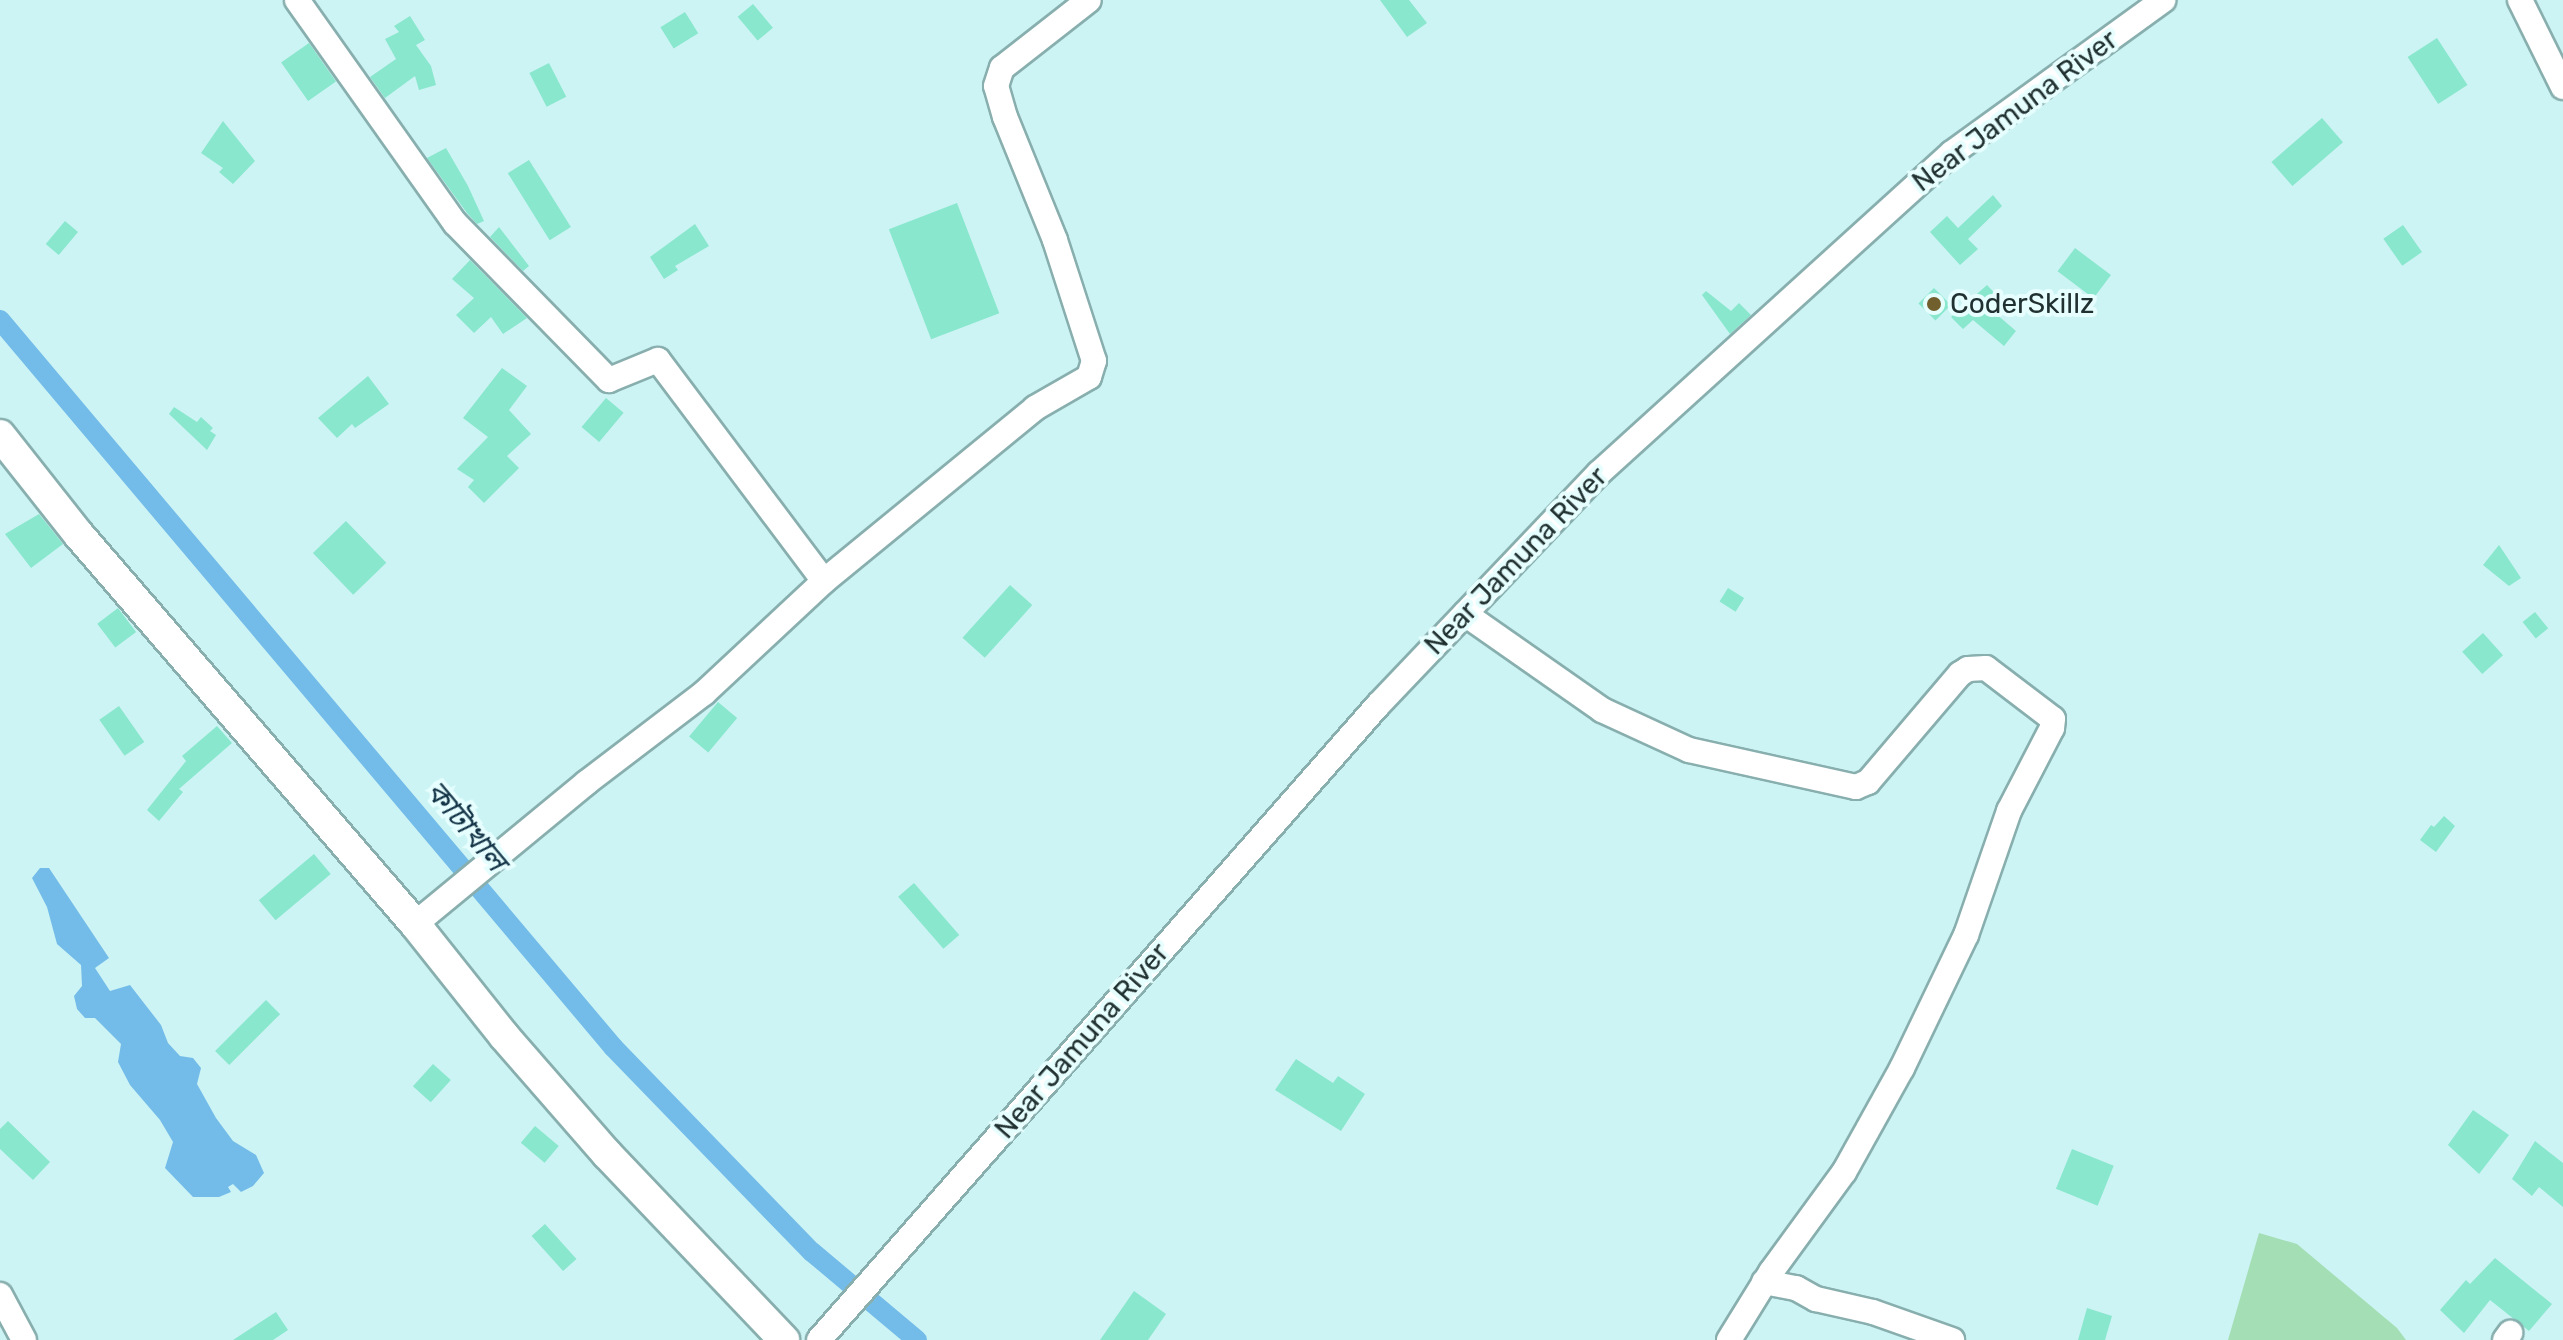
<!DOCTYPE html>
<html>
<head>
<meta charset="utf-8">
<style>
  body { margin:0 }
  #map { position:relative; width:2563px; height:1340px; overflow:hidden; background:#cdf4f4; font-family:Rubik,"Noto Sans Bengali",sans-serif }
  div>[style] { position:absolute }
  .green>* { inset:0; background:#a4deb5 }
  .water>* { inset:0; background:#73bce9 }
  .canal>* { height:20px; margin:-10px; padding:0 10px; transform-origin:10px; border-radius:10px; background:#73bce9 }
  .building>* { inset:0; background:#88e7cd; transform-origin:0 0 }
  .roads { filter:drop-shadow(2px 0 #88aeae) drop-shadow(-2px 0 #88aeae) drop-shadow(0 2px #88aeae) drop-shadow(0 -2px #88aeae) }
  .minor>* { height:24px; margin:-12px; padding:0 12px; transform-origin:12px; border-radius:12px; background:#fff }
  .major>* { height:30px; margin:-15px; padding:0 15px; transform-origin:15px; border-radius:15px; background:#fff }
  .dots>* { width:22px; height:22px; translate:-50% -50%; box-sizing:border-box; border:4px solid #e6fefe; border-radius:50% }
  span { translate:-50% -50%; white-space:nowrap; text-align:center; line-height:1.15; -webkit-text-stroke:8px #e6fefe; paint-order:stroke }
  .street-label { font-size:28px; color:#213030 }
  .poi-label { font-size:28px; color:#213030 }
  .left { translate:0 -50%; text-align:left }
  .water-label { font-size:30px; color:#113245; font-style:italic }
</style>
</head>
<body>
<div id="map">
  <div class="green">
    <i style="clip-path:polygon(2259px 1233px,2297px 1244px,2397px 1328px,2406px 1340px,2228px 1340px)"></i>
  </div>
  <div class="water">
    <i style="clip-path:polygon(40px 868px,49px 868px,109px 958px,95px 968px,110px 991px,130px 985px,161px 1025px,168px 1043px,180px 1056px,193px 1058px,201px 1068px,197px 1084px,216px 1118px,233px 1141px,256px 1155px,264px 1173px,253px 1186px,241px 1192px,233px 1184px,228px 1187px,231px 1192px,219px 1197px,193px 1197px,165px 1168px,173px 1142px,160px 1120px,130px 1085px,118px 1062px,121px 1044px,95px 1018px,85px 1018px,77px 1009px,74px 996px,82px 986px,81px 965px,57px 944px,47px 907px,32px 878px)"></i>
  </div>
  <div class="canal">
    <i style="left:0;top:320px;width:951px;rotate:49.86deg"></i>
    <i style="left:613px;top:1047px;width:286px;rotate:45.9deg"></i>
    <i style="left:812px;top:1252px;width:137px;rotate:40deg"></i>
  </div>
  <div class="building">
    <i style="clip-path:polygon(1380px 0,1409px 0,1427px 23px,1407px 37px)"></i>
    <i style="left:753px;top:4px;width:31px;height:20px;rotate:50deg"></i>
    <i style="left:685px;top:12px;width:25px;height:29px;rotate:58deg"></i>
    <i style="clip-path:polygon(410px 16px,425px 40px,416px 45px,431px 66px,436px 85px,419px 90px,415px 76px,385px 98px,370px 77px,396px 59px,385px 39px,399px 32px,394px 26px)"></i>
    <i style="left:2437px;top:38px;width:56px;height:35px;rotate:57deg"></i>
    <i style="left:309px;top:43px;width:47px;height:34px;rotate:55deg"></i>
    <i style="left:549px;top:63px;width:38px;height:22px;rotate:63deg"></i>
    <i style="left:2322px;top:118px;width:32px;height:67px;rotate:49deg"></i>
    <i style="clip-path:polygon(223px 121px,255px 161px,233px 184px,219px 172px,223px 168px,201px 153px)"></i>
    <i style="clip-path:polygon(446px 148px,468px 186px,484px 221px,477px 224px,467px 213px,427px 158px)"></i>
    <i style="left:529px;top:160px;width:79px;height:25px;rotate:58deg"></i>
    <i style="clip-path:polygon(1993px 195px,2002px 206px,1968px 239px,1978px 249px,1960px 265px,1930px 232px,1947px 216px,1958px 228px)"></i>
    <i style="left:957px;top:203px;width:118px;height:73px;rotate:69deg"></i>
    <i style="left:65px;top:221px;width:17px;height:30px;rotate:40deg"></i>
    <i style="clip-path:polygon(695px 224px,709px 246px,675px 266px,678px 270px,664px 279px,650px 257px)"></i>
    <i style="left:2403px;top:225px;width:33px;height:24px;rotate:55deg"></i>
    <i style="clip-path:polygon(499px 227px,529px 266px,523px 271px,490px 237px)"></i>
    <i style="left:2075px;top:248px;width:45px;height:29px;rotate:37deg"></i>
    <i style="clip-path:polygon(470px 260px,527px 318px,503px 334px,491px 317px,474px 333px,456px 315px,474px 298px,452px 279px)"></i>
    <i style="clip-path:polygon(1987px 285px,2005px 304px,1995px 313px,2016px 331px,2004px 346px,1973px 320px,1963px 329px,1951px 317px)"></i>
    <i style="left:1934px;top:288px;width:24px;height:22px;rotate:45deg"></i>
    <i style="clip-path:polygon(1706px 291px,1731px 311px,1739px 303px,1751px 315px,1730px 334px,1702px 295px)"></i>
    <i style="clip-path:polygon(502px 368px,527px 386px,509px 410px,531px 434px,507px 456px,519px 468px,484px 503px,468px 487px,474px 480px,457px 469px,488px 437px,463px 418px)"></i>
    <i style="clip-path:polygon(368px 376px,389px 404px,355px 428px,352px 424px,337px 438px,318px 418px)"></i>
    <i style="left:606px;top:398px;width:23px;height:38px;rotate:40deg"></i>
    <i style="clip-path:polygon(174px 407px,197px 422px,201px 417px,213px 428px,210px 431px,216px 435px,207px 450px,169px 414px)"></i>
    <i style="clip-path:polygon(39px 514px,63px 544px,31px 568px,5px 534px)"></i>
    <i style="left:346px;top:521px;width:58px;height:46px;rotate:46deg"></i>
    <i style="clip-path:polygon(2499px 545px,2521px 578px,2509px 586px,2483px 565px)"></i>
    <i style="left:1010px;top:585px;width:30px;height:71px;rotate:42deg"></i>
    <i style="left:1728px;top:588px;width:19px;height:16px;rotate:32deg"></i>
    <i style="left:118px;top:608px;width:30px;height:26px;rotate:53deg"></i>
    <i style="left:2535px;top:612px;width:21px;height:16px;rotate:51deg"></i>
    <i style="left:2483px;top:633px;width:30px;height:28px;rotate:48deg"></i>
    <i style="left:718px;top:702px;width:25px;height:45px;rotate:40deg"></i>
    <i style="left:119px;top:706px;width:44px;height:24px;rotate:55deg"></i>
    <i style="clip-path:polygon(217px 726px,232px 743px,179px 789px,183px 792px,159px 821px,147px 810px,186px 761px,182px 756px)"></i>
    <i style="clip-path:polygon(2444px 816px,2455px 826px,2436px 852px,2420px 840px,2431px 825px,2434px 827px)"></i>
    <i style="left:314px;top:854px;width:26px;height:72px;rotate:50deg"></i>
    <i style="left:914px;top:883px;width:69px;height:21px;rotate:49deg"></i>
    <i style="left:266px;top:1000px;width:20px;height:72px;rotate:45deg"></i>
    <i style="clip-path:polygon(1296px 1059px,1333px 1083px,1338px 1076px,1365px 1094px,1341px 1131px,1275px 1090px)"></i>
    <i style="left:433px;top:1064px;width:24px;height:30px;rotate:42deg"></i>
    <i style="clip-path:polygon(2473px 1110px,2509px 1135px,2479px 1174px,2448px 1145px)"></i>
    <i style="clip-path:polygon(8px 1121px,50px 1162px,33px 1180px,0 1149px,0 1129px)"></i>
    <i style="left:535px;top:1126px;width:31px;height:22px;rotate:40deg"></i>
    <i style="clip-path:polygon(2535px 1141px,2563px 1163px,2563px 1207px,2539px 1187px,2532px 1196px,2512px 1179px)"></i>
    <i style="left:2072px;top:1149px;width:45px;height:43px;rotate:22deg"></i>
    <i style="left:545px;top:1224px;width:47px;height:18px;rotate:48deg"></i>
    <i style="clip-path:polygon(2495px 1258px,2552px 1304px,2529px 1331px,2490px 1300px,2464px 1333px,2440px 1310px,2466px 1280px,2470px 1284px)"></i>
    <i style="clip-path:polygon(1134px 1291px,1166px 1314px,1148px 1340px,1100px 1340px)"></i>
    <i style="clip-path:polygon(2087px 1308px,2112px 1316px,2105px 1340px,2078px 1340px)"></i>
    <i style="clip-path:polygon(276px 1312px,288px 1330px,273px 1340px,233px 1340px)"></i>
  </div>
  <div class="roads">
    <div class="minor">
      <i style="left:297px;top:0;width:273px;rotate:54.7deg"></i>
      <i style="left:455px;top:223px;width:220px;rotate:45.6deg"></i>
      <i style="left:609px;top:380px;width:53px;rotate:-22.2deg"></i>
      <i style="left:658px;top:360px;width:276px;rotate:53.1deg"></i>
      <i style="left:2520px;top:0;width:97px;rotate:63.7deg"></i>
      <i style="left:1465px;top:614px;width:167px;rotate:35deg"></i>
      <i style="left:1602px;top:710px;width:96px;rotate:24.7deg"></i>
      <i style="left:1689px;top:750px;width:171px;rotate:12.5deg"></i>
      <i style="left:1856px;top:787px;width:13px;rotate:-23deg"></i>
      <i style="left:1868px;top:782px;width:142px;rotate:-49.6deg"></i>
      <i style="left:1960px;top:674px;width:9px;rotate:-32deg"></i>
      <i style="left:1968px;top:669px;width:18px;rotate:-3deg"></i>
      <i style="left:1986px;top:668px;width:84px;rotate:37.3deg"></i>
      <i style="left:2053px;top:719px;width:9px;rotate:96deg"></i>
      <i style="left:2052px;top:728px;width:93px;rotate:117.4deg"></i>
      <i style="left:2009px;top:811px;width:131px;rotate:109.1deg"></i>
      <i style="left:1966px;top:935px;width:148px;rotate:115.7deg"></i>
      <i style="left:1902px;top:1068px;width:119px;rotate:119.1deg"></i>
      <i style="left:1844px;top:1172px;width:124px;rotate:126.1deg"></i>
      <i style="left:1771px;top:1272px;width:80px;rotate:121.7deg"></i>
      <i style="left:415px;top:924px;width:222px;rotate:-39.5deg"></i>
      <i style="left:586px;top:783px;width:148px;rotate:-37.3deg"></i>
      <i style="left:704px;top:693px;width:164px;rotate:-43deg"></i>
      <i style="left:824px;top:581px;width:273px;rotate:-39.3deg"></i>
      <i style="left:1035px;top:408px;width:62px;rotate:-29.9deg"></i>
      <i style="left:1089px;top:377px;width:17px;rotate:-73deg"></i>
      <i style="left:1094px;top:361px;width:127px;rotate:-107.9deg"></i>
      <i style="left:1055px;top:240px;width:133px;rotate:-112.1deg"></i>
      <i style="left:1005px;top:117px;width:32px;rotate:-106deg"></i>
      <i style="left:996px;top:86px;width:19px;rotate:-72deg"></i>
      <i style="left:1002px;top:68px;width:110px;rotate:-38deg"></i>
      <i style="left:1764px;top:1282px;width:33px;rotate:11deg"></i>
      <i style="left:1796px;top:1288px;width:23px;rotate:29deg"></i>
      <i style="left:1816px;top:1299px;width:58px;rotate:12.8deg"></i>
      <i style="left:1873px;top:1312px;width:84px;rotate:19.5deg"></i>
      <i style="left:0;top:1295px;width:51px;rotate:61.9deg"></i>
      <i style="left:819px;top:1340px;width:847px;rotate:-48.64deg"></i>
      <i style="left:1379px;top:704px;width:319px;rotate:-46.4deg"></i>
      <i style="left:1599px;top:473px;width:476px;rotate:-42.2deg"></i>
      <i style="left:1952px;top:153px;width:261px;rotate:-35.9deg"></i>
      <i style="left:2505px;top:1340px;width:9px;rotate:-54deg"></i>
    </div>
    <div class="major">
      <i style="left:0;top:435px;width:127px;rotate:51.7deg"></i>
      <i style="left:79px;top:535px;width:514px;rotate:49.18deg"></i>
      <i style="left:415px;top:924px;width:143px;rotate:51.5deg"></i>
      <i style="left:504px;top:1036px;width:157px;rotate:48.9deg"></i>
      <i style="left:607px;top:1154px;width:257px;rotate:46.4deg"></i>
    </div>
  </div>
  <div class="dots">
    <i style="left:1934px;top:304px;background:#71602e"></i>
  </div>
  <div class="street-label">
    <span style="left:2015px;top:111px;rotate:-37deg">Near Jamuna River</span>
    <span style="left:1516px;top:561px;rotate:-46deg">Near Jamuna River</span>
    <span style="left:1082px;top:1041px;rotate:-49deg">Near Jamuna River</span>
  </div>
  <div class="poi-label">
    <span class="left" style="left:1950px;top:304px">CoderSkillz</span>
  </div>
  <div class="water-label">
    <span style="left:466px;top:826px;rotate:50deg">কাটাখাল</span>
  </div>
</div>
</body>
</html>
